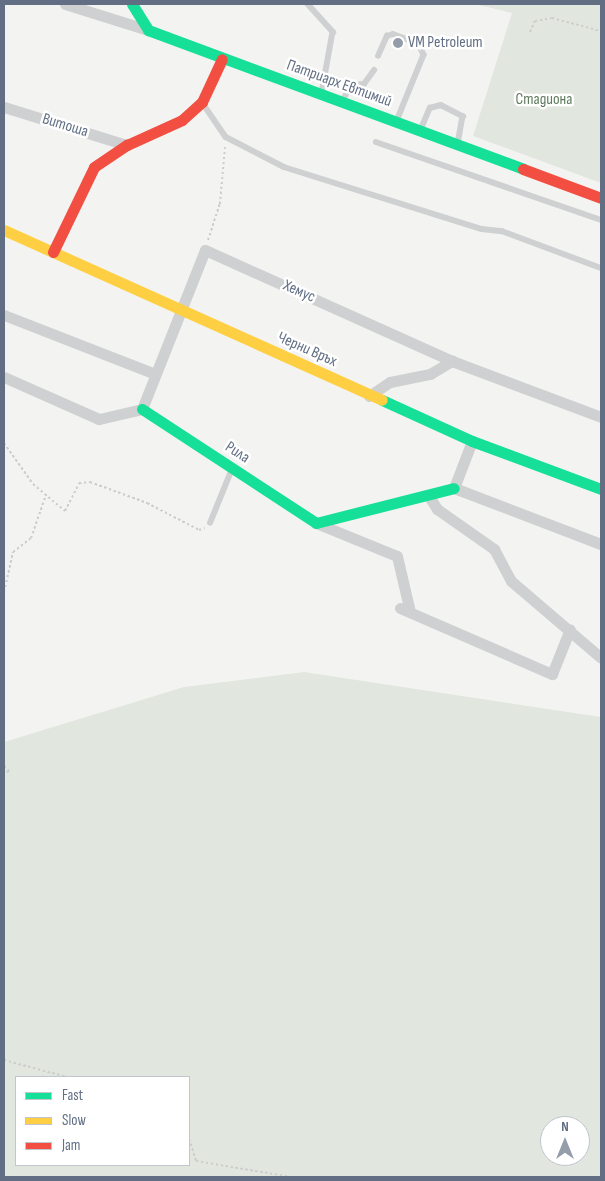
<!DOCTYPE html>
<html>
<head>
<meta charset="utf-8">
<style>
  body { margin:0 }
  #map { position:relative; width:605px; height:1181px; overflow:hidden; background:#f3f4f1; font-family:"Sofia Sans Condensed",sans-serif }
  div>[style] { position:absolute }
  .green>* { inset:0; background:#e1e7df }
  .path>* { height:2px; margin-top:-1px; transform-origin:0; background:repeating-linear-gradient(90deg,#cdcdcd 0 2.5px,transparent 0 5px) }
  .lane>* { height:5.5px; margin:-2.75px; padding:0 2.75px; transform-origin:2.75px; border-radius:2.75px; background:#cfd0d1 }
  .street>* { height:11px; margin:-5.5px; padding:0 5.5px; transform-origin:5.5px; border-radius:5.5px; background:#cfd0d1 }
  .fast>* { height:11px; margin:-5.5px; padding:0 5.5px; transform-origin:5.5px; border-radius:5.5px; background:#16e098 }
  .slow>* { height:11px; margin:-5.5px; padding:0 5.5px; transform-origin:5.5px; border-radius:5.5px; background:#ffcf43 }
  .jam>* { height:11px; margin:-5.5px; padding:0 5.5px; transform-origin:5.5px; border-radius:5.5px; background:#f24e42 }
  .dots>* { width:14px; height:14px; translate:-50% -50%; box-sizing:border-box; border:2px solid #fff; border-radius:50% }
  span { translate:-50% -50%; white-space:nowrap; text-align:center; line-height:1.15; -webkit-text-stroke:5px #fff; paint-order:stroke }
  .poi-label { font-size:16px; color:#616e84 }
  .left { translate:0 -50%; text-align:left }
  .street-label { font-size:16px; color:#616e84 }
  .park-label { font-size:16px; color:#607b60 }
  .frame { position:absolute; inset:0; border:5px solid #616e84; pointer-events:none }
  .legend { position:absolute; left:15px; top:1076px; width:175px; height:90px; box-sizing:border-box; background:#fff; border:1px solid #c0c5ce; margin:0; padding:6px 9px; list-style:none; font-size:15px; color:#616e84 }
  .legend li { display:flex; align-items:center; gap:10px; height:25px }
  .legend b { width:25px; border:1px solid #c0c5ce }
  .north { position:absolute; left:540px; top:1116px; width:50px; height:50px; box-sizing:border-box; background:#fff; border:1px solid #c0c5ce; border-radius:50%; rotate:0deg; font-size:14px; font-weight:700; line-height:20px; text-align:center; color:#616e84 }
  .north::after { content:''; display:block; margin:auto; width:18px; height:22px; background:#949daa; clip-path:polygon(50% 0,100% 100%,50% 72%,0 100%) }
</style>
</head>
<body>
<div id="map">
  <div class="green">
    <i style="clip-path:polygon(475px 4px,601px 4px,601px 183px,473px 136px,512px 13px)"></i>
    <i style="clip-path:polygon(evenodd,304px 672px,601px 717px,601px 1177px,4px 1177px,4px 742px,184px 687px,304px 672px,189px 1077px,189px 1165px,16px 1165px,16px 1077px,189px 1077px,304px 672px,550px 1126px,580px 1126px,580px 1156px,550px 1156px,550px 1126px)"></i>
  </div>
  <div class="path">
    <i style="left:530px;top:32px;width:12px;rotate:-66deg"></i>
    <i style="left:535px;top:21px;width:17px;rotate:-10deg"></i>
    <i style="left:552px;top:18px;width:51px;rotate:14.9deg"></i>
    <i style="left:208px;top:240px;width:38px;rotate:-72deg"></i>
    <i style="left:220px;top:204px;width:57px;rotate:-85deg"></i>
    <i style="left:4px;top:443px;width:50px;rotate:54.7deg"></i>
    <i style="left:33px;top:484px;width:42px;rotate:40.2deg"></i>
    <i style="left:65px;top:511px;width:31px;rotate:-63deg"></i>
    <i style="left:79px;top:483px;width:11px;rotate:-5deg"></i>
    <i style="left:90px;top:482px;width:61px;rotate:20.2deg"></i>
    <i style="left:147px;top:503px;width:59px;rotate:27.4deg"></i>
    <i style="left:199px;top:530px;width:6px;rotate:-18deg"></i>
    <i style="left:4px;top:592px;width:41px;rotate:-77.3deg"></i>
    <i style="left:13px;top:552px;width:23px;rotate:-38deg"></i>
    <i style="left:31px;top:538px;width:46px;rotate:-70.8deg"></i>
    <i style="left:4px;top:766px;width:7px;rotate:45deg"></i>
    <i style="left:9px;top:771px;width:6px;rotate:149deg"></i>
    <i style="left:4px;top:1060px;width:65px;rotate:15.1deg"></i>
    <i style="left:189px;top:1139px;width:23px;rotate:72deg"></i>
    <i style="left:196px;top:1161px;width:97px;rotate:9.5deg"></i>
  </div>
  <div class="lane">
    <i style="left:308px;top:4px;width:38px;rotate:48deg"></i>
    <i style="left:333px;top:32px;width:62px;rotate:100.2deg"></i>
    <i style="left:378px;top:56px;width:22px;rotate:-66deg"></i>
    <i style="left:387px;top:36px;width:6px;rotate:-18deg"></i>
    <i style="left:393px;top:34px;width:27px;rotate:20deg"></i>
    <i style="left:418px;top:43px;width:13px;rotate:63deg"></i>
    <i style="left:424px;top:55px;width:71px;rotate:112.2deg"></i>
    <i style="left:343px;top:100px;width:17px;rotate:-62deg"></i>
    <i style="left:351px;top:85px;width:13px;rotate:-4deg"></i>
    <i style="left:364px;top:84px;width:17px;rotate:-54deg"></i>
    <i style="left:202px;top:102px;width:42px;rotate:55.6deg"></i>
    <i style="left:226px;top:137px;width:65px;rotate:27.3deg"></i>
    <i style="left:284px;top:167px;width:207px;rotate:17.4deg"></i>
    <i style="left:482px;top:229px;width:20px;rotate:6deg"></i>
    <i style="left:502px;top:231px;width:106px;rotate:20.5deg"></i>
    <i style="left:420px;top:131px;width:25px;rotate:-67deg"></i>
    <i style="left:430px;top:108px;width:11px;rotate:-15deg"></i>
    <i style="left:441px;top:105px;width:25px;rotate:27deg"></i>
    <i style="left:463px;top:116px;width:27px;rotate:100deg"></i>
    <i style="left:376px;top:142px;width:238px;rotate:19.1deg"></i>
    <i style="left:210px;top:523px;width:58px;rotate:-67.8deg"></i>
  </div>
  <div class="street">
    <i style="left:65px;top:4px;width:87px;rotate:17.4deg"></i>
    <i style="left:4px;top:107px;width:129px;rotate:17.2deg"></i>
    <i style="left:4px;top:315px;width:162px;rotate:21.3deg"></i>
    <i style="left:4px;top:377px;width:104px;rotate:23.9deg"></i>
    <i style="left:99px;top:419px;width:44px;rotate:-13.1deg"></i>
    <i style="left:142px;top:409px;width:171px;rotate:-68.4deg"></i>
    <i style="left:205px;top:250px;width:271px;rotate:24.2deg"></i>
    <i style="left:452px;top:361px;width:159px;rotate:20.6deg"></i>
    <i style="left:369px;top:396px;width:25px;rotate:-34deg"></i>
    <i style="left:390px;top:382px;width:41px;rotate:-11.3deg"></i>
    <i style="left:430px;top:374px;width:26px;rotate:-31deg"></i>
    <i style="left:472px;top:441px;width:50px;rotate:111deg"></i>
    <i style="left:454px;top:488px;width:157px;rotate:20.9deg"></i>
    <i style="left:428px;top:495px;width:17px;rotate:57deg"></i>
    <i style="left:437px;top:509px;width:70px;rotate:35.1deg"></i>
    <i style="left:494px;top:549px;width:36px;rotate:62deg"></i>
    <i style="left:511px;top:581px;width:118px;rotate:40.5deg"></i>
    <i style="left:316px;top:523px;width:87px;rotate:22.2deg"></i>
    <i style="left:397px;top:556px;width:57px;rotate:76.9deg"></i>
    <i style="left:400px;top:608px;width:166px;rotate:23.5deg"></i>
    <i style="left:552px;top:674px;width:48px;rotate:-68.2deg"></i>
  </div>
  <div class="fast">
    <i style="left:132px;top:4px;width:31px;rotate:58deg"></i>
    <i style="left:148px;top:30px;width:400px;rotate:20.3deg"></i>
    <i style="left:382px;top:400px;width:99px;rotate:24.5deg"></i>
    <i style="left:472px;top:441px;width:138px;rotate:20.4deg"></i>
    <i style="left:142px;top:409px;width:208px;rotate:33.2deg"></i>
    <i style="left:316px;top:523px;width:142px;rotate:-14.2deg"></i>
  </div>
  <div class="slow">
    <i style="left:4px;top:230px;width:414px;rotate:24.2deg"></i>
  </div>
  <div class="jam">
    <i style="left:523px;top:169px;width:83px;rotate:20.4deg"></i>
    <i style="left:53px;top:252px;width:94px;rotate:-64.2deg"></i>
    <i style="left:94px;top:167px;width:40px;rotate:-34deg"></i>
    <i style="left:127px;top:145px;width:60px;rotate:-24.4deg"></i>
    <i style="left:182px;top:120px;width:27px;rotate:-42deg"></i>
    <i style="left:202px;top:102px;width:47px;rotate:-65.1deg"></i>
  </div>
  <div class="dots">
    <i style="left:398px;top:43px;background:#949daa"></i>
  </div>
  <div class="poi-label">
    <span class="left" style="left:408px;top:43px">VM Petroleum</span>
  </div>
  <div class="street-label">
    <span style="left:339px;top:84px;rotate:20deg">Патриарх Евтимий</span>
    <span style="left:65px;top:126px;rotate:17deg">Витоша</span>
    <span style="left:299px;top:292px;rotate:24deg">Хемус</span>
    <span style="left:307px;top:350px;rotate:24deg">Черни Връх</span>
    <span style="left:237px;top:453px;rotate:33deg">Рила</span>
  </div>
  <div class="park-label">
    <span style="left:544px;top:100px">Стадиона</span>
  </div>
  <div class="frame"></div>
  <ul class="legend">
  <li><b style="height:6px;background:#16e098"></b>Fast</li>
  <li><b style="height:6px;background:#ffcf43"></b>Slow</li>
  <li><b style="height:6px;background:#f24e42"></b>Jam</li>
  </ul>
  <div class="north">N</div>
</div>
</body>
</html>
